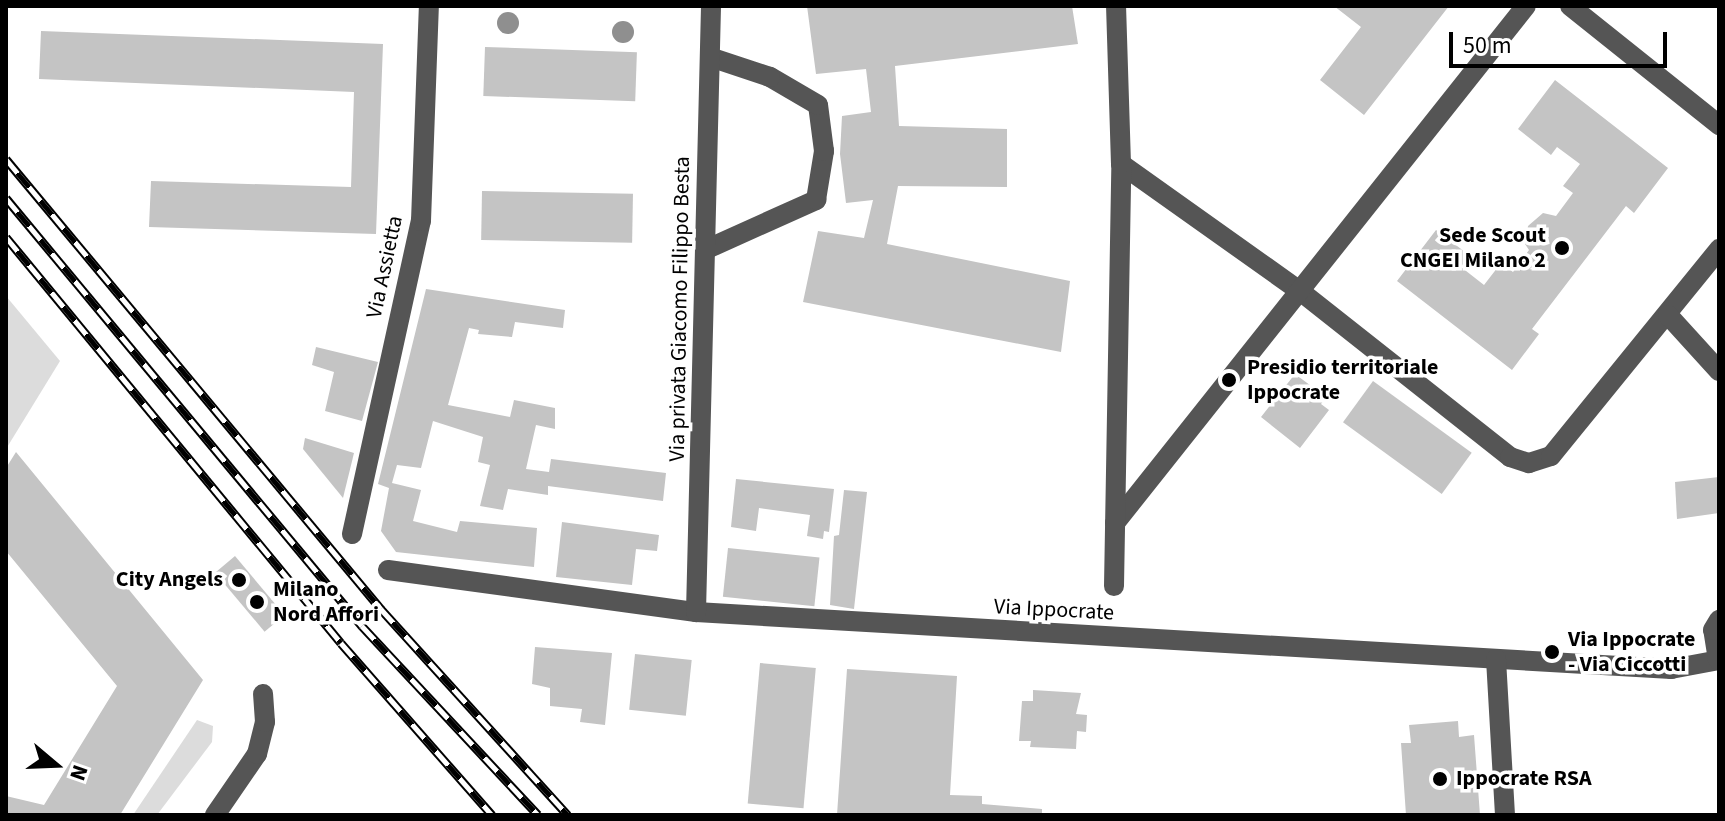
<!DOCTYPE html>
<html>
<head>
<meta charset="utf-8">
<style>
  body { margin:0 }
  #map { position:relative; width:1725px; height:821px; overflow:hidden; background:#fff; font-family:"Source Sans 3",sans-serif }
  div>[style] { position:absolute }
  .green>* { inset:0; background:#dcdcdc }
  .building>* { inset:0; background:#c4c4c4; transform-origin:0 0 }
  .minor>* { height:20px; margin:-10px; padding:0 10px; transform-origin:10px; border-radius:10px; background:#555 }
  .rail>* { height:9px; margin-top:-4.5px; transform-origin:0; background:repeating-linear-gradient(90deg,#fff 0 18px,#000 0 36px); box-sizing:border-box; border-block:2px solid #000 }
  .trees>* { width:22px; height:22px; margin:-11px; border-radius:50%; background:#8f8f8f }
  .dots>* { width:22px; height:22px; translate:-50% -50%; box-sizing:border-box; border:4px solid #fff; border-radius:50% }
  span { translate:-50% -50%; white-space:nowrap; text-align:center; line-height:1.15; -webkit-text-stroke:7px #fff; paint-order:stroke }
  .poi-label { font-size:22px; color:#000; font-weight:700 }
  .right { translate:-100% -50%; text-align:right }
  .left { translate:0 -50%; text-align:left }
  .street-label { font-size:22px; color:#000 }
  .frame { position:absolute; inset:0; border:8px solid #000; pointer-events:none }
  .north { position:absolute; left:16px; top:725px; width:80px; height:80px; -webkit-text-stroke:6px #fff; paint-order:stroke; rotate:109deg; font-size:22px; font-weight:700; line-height:32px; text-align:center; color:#000 }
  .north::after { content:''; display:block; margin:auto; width:28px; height:36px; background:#000; clip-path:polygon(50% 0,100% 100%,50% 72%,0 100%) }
  .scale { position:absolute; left:1449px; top:32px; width:218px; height:36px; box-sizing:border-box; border:4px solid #000; border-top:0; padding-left:10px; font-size:24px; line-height:28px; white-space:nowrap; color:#000; -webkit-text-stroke:6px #fff; paint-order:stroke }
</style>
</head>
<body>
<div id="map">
  <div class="green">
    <i style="clip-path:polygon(6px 296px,60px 361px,6px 449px)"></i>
    <i style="clip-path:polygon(197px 720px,213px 726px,212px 742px,157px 815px,133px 815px)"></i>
  </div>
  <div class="building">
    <i style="clip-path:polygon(807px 6px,1072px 6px,1078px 44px,895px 66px,899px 126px,1007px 129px,1007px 187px,898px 186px,887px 244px,1070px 281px,1061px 352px,803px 302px,818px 231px,864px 238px,873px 200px,846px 203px,840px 154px,842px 116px,871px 112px,866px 69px,816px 74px)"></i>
    <i style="clip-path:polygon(1334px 6px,1449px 6px,1364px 115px,1320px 80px,1361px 27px)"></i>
    <i style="clip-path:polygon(41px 31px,383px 44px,376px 234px,149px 227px,151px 181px,351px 187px,354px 92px,39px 79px)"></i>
    <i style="left:485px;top:47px;width:152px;height:49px;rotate:2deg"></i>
    <i style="clip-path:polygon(1555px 80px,1668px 168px,1634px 213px,1626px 206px,1532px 329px,1539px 334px,1512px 370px,1397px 281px,1436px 230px,1469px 255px,1461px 267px,1484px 285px,1501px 263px,1513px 272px,1529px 250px,1525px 244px,1528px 226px,1543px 213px,1556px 216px,1573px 193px,1563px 186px,1580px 164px,1557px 147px,1551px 155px,1518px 129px)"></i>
    <i style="left:482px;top:191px;width:151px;height:49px;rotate:1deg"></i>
    <i style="clip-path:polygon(426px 289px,565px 310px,563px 328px,515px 322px,512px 337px,478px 334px,479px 330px,469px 328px,448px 405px,510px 417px,514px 400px,555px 408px,555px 429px,536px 425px,526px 469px,549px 472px,551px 459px,666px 473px,663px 501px,548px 486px,548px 495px,508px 489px,503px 510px,480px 506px,490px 465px,478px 462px,483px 437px,433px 421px,421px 468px,397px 465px,392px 483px,421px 490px,413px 521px,457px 532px,460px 521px,537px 528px,534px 567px,396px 552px,381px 531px,389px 488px,378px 484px)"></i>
    <i style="clip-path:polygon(316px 347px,378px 362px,362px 421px,325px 411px,334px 372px,312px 365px)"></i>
    <i style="clip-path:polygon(1295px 374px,1326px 397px,1321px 404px,1329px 410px,1300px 448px,1261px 417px)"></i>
    <i style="left:1373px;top:381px;width:122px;height:51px;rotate:36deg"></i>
    <i style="clip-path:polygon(305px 438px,354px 453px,343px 498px,303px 449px)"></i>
    <i style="clip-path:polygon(16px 452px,203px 680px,120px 815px,6px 815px,6px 796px,44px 805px,117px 686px,6px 551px,6px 468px)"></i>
    <i style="clip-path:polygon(1719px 477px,1719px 513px,1677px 519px,1675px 482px)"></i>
    <i style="clip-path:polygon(736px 479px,834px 489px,829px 532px,824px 531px,823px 539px,807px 536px,810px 515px,759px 508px,756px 531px,731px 527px)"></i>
    <i style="clip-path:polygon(844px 490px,867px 492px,854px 609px,830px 605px,834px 536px,839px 535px)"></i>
    <i style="clip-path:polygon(562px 522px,659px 535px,657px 551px,636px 549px,632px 585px,556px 577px)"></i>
    <i style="left:728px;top:548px;width:92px;height:49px;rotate:6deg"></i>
    <i style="left:235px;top:556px;width:77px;height:26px;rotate:50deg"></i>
    <i style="clip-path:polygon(535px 647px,612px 653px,605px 725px,580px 722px,582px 709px,550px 706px,550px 688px,532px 684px)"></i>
    <i style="left:635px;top:654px;width:57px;height:56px;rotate:6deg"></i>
    <i style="left:760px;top:663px;width:56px;height:141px;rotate:5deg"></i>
    <i style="clip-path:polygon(847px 669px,957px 676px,950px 795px,982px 796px,982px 804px,1042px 809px,1042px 815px,837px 815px)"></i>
    <i style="clip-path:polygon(1033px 690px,1081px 693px,1076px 714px,1087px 715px,1086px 732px,1077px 731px,1076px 749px,1030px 747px,1031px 741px,1019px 741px,1022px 701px,1033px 701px)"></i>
    <i style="clip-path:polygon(1458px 721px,1459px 737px,1474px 735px,1480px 815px,1406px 815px,1401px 743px,1411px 743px,1409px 725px)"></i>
  </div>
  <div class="minor">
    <i style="left:1570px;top:6px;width:191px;rotate:38.6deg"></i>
    <i style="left:1121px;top:164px;width:219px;rotate:35.4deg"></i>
    <i style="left:1300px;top:291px;width:268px;rotate:38.3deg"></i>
    <i style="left:1510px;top:457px;width:20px;rotate:18deg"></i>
    <i style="left:1529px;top:463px;width:23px;rotate:-18deg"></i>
    <i style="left:1551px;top:456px;width:267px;rotate:-50.9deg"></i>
    <i style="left:707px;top:249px;width:120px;rotate:-24.2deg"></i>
    <i style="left:816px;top:200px;width:50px;rotate:-80.7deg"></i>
    <i style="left:824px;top:151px;width:46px;rotate:-97.4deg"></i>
    <i style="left:818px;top:105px;width:56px;rotate:-149.7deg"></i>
    <i style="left:770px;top:77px;width:63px;rotate:-161.6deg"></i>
    <i style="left:1668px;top:315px;width:76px;rotate:47.7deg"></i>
    <i style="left:1115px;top:523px;width:660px;rotate:-51.52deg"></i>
    <i style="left:352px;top:534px;width:321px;rotate:-77.6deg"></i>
    <i style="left:421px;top:221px;width:215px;rotate:-87.9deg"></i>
    <i style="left:388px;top:570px;width:311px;rotate:7.8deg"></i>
    <i style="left:696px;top:612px;width:977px;rotate:3.35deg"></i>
    <i style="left:1671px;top:669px;width:49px;rotate:-10.6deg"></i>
    <i style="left:1114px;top:586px;width:422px;rotate:-89deg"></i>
    <i style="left:1121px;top:164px;width:158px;rotate:-91.8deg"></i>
    <i style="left:696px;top:612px;width:606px;rotate:-88.58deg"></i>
    <i style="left:1496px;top:659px;width:156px;rotate:86.7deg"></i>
    <i style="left:1718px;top:660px;width:30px;rotate:-99deg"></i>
    <i style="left:1713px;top:630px;width:12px;rotate:-59deg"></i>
    <i style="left:215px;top:815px;width:74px;rotate:-55.5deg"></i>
    <i style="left:257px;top:754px;width:33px;rotate:-76deg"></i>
    <i style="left:265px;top:722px;width:28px;rotate:-94deg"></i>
  </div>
  <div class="rail">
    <i style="left:6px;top:159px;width:586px;rotate:50.19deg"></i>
    <i style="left:381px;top:609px;width:278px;rotate:47.8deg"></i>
    <i style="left:6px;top:198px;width:557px;rotate:50.25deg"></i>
    <i style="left:362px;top:626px;width:258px;rotate:47deg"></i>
    <i style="left:6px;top:237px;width:526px;rotate:50.47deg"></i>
    <i style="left:341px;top:643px;width:229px;rotate:48.7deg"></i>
  </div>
  <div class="trees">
    <i style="left:508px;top:23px"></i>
    <i style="left:623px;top:32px"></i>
  </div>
  <div class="dots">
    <i style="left:1562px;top:248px;background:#000"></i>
    <i style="left:1229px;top:380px;background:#000"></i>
    <i style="left:239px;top:580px;background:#000"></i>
    <i style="left:257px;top:602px;background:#000"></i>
    <i style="left:1552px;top:652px;background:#000"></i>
    <i style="left:1440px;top:779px;background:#000"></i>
  </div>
  <div class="poi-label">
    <span class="right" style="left:1546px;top:248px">Sede Scout<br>CNGEI Milano 2</span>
    <span class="left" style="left:1247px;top:380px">Presidio territoriale<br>Ippocrate</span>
    <span class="right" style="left:223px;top:580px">City Angels</span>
    <span class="left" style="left:273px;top:602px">Milano<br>Nord Affori</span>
    <span class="left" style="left:1568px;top:652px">Via Ippocrate<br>- Via Ciccotti</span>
    <span class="left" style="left:1456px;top:779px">Ippocrate RSA</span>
  </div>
  <div class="street-label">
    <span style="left:385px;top:267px;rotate:-78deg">Via Assietta</span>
    <span style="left:680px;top:309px;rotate:-89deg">Via privata Giacomo Filippo Besta</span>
    <span style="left:1054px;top:610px;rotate:3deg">Via Ippocrate</span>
  </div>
  <div class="frame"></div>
  <div class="north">N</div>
  <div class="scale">50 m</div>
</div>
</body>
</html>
